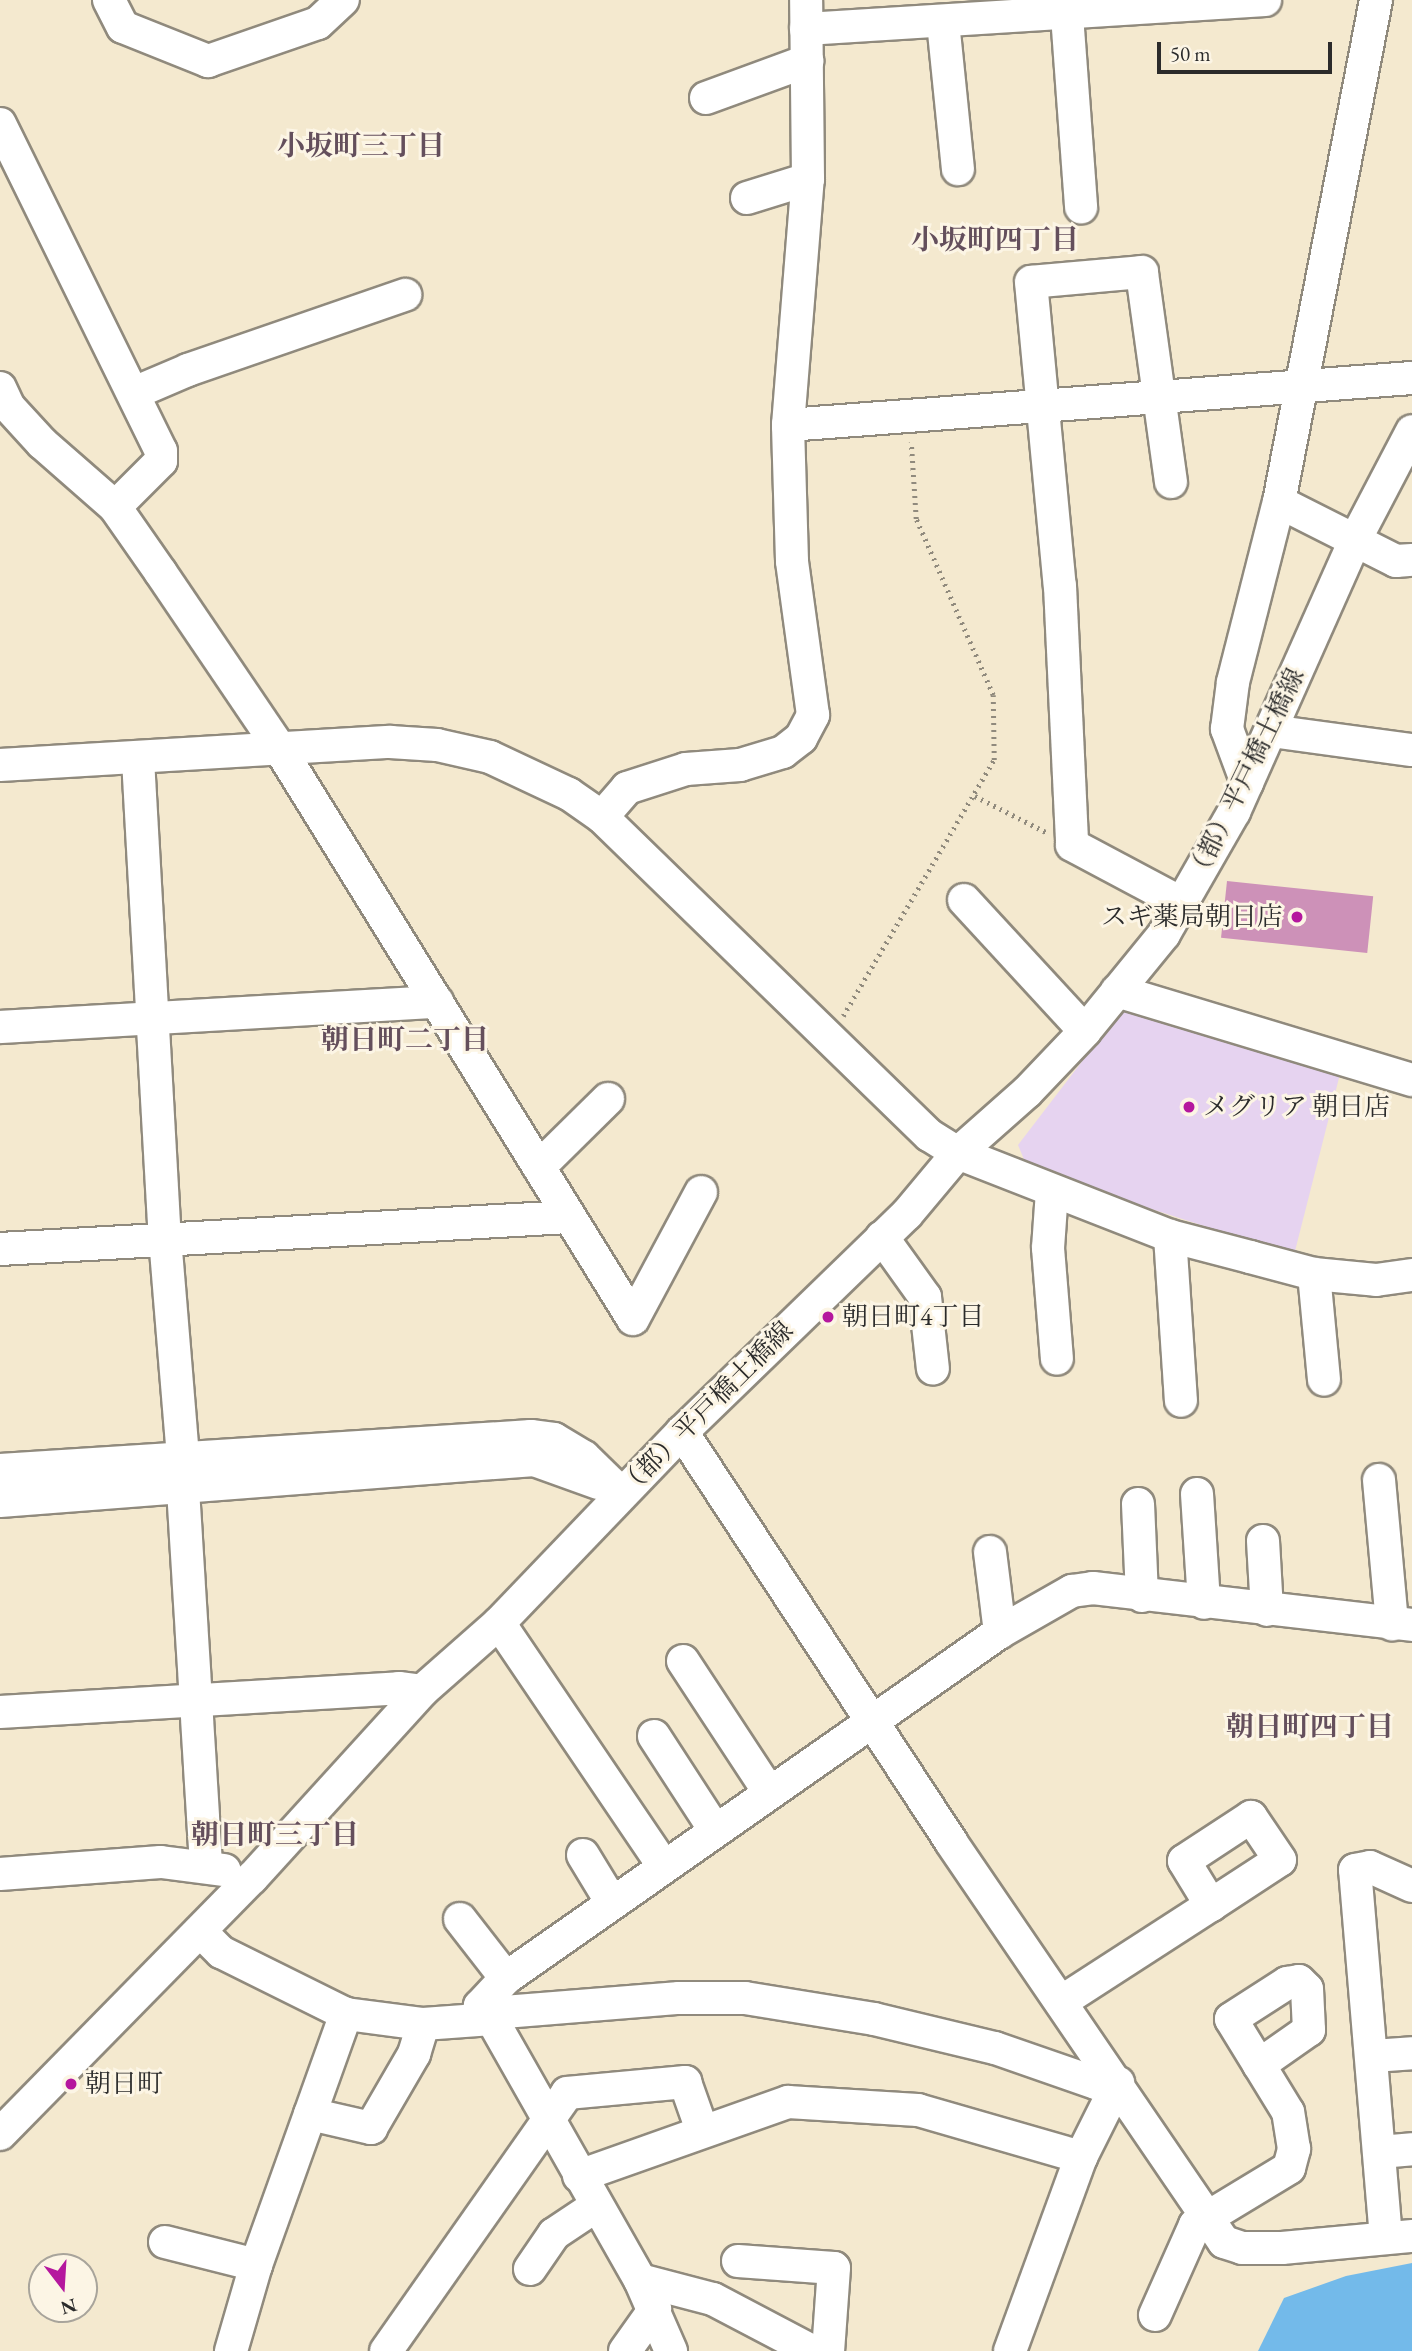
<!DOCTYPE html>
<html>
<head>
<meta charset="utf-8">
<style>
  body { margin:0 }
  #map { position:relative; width:1412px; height:2351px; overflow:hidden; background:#f4e9cf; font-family:"EB Garamond","Noto Serif JP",serif }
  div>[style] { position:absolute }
  .built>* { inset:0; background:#e6d3f0 }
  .water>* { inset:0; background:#73baea }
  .building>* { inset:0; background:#cd91b8; transform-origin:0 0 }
  .path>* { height:4.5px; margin-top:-2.25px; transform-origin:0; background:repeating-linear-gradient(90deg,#908a7d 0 2px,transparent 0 7px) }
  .roads { filter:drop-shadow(2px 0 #908a7d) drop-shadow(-2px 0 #908a7d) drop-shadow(0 2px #908a7d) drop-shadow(0 -2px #908a7d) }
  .minor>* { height:32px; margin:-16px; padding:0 16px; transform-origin:16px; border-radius:16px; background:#fff }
  .dots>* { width:19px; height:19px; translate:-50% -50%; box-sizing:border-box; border:4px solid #fcf5e5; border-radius:50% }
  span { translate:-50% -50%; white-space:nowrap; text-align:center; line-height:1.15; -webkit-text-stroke:6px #fcf5e5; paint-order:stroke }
  .street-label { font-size:26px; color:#2b2b2b }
  .poi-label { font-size:26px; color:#2b2b2b }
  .right { translate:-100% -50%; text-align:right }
  .left { translate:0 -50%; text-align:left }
  .neighbourhood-label { font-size:28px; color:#644f5c; font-weight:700 }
  .north { position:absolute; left:28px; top:2253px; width:70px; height:70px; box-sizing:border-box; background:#fcf5e5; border:2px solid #a8a49b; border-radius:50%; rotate:163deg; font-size:19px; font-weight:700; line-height:28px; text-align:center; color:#2b2b2b }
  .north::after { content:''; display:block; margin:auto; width:24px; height:32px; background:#b5179e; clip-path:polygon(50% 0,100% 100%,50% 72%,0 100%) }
  .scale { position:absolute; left:1157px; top:42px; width:175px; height:32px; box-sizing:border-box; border:4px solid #2b2b2b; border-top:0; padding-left:9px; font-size:21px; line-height:24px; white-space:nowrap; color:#2b2b2b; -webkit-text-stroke:5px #fcf5e5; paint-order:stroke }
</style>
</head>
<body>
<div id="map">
  <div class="built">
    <i style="clip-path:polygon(1126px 1004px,1341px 1070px,1294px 1255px,1028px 1169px,1018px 1145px)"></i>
  </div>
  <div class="water">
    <i style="clip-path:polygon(1412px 2263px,1412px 2351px,1258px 2351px,1284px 2298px,1346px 2276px)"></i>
  </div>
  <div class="building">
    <i style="left:1227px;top:881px;width:147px;height:57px;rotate:6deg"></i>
  </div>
  <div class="path">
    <i style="left:975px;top:796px;width:80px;rotate:26.9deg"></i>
    <i style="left:843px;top:1016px;width:297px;rotate:-59.5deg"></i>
    <i style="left:994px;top:760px;width:65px;rotate:-90.9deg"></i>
    <i style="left:993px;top:695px;width:192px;rotate:-113.6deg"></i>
    <i style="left:916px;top:519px;width:77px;rotate:-93.7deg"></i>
  </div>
  <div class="roads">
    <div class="minor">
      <i style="left:109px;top:0;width:30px;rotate:63deg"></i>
      <i style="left:123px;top:27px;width:92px;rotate:21.8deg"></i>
      <i style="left:208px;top:61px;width:116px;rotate:-19.1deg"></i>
      <i style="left:318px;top:23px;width:34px;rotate:-43deg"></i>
      <i style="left:1067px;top:15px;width:193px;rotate:85.8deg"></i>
      <i style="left:943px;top:22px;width:148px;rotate:84.2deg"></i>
      <i style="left:806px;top:29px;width:460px;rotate:-3.6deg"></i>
      <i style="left:706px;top:98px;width:108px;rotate:-20.1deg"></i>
      <i style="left:0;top:124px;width:364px;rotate:63.8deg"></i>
      <i style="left:161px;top:451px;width:10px;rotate:90deg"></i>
      <i style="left:161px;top:461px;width:65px;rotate:135deg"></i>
      <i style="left:747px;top:198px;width:64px;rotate:-17.3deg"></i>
      <i style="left:0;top:388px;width:21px;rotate:65deg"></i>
      <i style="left:9px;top:407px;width:49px;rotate:47.5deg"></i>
      <i style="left:42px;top:443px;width:97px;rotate:41.2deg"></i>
      <i style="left:115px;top:507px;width:80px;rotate:55.1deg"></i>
      <i style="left:161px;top:573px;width:212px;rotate:55.9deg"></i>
      <i style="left:280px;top:749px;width:670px;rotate:58.23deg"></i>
      <i style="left:633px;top:1319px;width:144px;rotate:-61.8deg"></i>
      <i style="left:134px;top:393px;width:59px;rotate:-23.1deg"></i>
      <i style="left:188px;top:370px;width:230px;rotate:-19.1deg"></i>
      <i style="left:788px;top:425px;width:626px;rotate:-4.31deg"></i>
      <i style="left:1171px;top:482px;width:212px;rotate:-97.9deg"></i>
      <i style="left:1142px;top:272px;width:111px;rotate:174.9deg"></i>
      <i style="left:1031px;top:282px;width:305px;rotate:84.6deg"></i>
      <i style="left:1060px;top:586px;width:259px;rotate:87.3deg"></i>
      <i style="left:1072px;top:845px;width:126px;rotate:28deg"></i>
      <i style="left:1279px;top:502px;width:131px;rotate:26.8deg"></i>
      <i style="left:1396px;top:561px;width:16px;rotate:-4deg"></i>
      <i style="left:1271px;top:731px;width:142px;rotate:7.7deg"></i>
      <i style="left:138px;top:759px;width:480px;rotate:86.8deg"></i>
      <i style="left:165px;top:1238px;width:220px;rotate:85.3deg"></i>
      <i style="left:0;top:765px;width:391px;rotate:-3.4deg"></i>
      <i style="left:390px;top:742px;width:47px;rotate:3.7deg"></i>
      <i style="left:437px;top:745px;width:54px;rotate:12.8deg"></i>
      <i style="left:490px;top:757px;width:87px;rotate:25.1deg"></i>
      <i style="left:569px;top:794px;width:40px;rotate:34.9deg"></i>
      <i style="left:602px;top:817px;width:456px;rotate:44.2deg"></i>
      <i style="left:929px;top:1135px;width:34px;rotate:32deg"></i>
      <i style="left:958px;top:1153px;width:228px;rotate:21.4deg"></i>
      <i style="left:1170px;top:1236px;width:83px;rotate:14.7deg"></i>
      <i style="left:1250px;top:1257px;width:66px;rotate:14.9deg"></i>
      <i style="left:1314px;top:1274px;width:62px;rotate:5.5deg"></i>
      <i style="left:1376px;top:1280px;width:36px;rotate:-8deg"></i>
      <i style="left:1247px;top:783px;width:58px;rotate:-110.3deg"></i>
      <i style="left:1227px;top:729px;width:47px;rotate:-82.7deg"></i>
      <i style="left:1233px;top:682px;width:186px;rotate:-75.7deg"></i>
      <i style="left:1279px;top:502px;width:511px;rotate:-79.06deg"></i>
      <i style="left:602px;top:817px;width:38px;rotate:-49deg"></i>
      <i style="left:627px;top:788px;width:62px;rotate:-17.9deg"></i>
      <i style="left:686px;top:769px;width:54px;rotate:-4.2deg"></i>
      <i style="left:740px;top:765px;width:45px;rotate:-16.8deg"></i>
      <i style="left:783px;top:752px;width:23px;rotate:-38deg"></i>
      <i style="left:801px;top:738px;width:26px;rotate:-62deg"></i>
      <i style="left:813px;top:715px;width:155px;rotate:-97.8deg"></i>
      <i style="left:792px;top:561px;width:136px;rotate:-91.7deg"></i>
      <i style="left:788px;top:425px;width:247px;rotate:-85.4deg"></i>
      <i style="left:808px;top:179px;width:179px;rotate:-90.6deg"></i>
      <i style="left:964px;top:900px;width:178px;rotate:47.3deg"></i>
      <i style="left:1117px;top:991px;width:308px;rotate:16.8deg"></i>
      <i style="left:0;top:1027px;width:438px;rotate:-3.3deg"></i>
      <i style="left:539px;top:1167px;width:97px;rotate:-44.6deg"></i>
      <i style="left:1052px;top:1191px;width:57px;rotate:94deg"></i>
      <i style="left:1048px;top:1248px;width:111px;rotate:85.4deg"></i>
      <i style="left:1170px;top:1236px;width:165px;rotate:86.2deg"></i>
      <i style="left:882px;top:1237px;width:74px;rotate:54.4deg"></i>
      <i style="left:925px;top:1297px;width:72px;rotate:83.7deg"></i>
      <i style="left:0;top:1249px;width:570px;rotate:-3.22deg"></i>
      <i style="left:1314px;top:1274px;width:106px;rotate:84.6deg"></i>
      <i style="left:682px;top:1432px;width:490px;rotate:56.7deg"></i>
      <i style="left:951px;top:1842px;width:484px;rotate:55.7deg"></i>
      <i style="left:1224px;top:2242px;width:19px;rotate:18deg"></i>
      <i style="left:1242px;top:2248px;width:40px"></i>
      <i style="left:1282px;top:2248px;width:131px;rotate:-5.3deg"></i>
      <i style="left:0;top:1470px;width:532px;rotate:-3.66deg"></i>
      <i style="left:531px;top:1436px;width:23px;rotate:7deg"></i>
      <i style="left:554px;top:1439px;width:35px;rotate:31deg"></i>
      <i style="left:584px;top:1457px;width:52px;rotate:44.2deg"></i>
      <i style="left:1379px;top:1480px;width:145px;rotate:84.8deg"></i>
      <i style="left:183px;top:1489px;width:377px;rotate:86.5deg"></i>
      <i style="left:1197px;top:1494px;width:109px;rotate:86.3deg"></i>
      <i style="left:0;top:1501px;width:536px;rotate:-4.39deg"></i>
      <i style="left:534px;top:1460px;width:68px;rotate:19.8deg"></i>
      <i style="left:1138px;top:1504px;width:92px;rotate:87.5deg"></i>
      <i style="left:1263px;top:1541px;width:69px;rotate:86.7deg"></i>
      <i style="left:990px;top:1552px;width:81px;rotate:82.9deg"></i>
      <i style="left:499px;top:1623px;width:292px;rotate:55.9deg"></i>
      <i style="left:683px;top:1661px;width:157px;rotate:56.7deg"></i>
      <i style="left:0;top:1712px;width:400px;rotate:-3.4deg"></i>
      <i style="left:399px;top:1688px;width:23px;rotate:7deg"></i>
      <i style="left:654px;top:1736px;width:112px;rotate:57deg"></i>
      <i style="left:583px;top:1855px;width:54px;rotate:58.7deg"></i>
      <i style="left:0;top:1874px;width:161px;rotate:-4.3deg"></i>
      <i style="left:161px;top:1862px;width:64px;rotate:7.2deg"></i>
      <i style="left:460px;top:1919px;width:75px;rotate:52.1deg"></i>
      <i style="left:200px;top:1931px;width:30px;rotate:45deg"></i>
      <i style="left:221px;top:1952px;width:140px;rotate:26.4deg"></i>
      <i style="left:346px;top:2014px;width:78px;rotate:7.4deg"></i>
      <i style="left:423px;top:2024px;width:69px;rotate:-4.1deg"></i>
      <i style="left:492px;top:2019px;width:14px;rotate:-30deg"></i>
      <i style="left:504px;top:2012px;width:176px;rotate:-4.6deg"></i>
      <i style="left:679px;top:1998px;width:66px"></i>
      <i style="left:745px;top:1998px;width:131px;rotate:9.2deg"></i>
      <i style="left:874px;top:2019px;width:124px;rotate:13.5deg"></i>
      <i style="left:995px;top:2048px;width:107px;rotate:19.1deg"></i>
      <i style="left:1096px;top:2083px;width:22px"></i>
      <i style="left:1061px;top:2002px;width:179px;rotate:-32.9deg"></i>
      <i style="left:1211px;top:1905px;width:82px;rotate:-33.1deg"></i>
      <i style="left:1280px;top:1860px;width:52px;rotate:-124deg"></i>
      <i style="left:1251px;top:1817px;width:80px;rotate:146.7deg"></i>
      <i style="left:1184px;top:1861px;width:52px;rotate:58.5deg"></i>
      <i style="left:1373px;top:2056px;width:39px;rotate:-4deg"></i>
      <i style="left:310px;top:2114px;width:63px;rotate:12.9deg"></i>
      <i style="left:371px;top:2128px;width:86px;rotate:-59.8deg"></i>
      <i style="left:414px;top:2054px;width:31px;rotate:-73deg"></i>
      <i style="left:0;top:2134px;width:359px;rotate:-45.5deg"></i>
      <i style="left:252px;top:1878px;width:253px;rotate:-47.7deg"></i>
      <i style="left:422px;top:1691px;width:103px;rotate:-41.4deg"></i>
      <i style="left:499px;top:1623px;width:265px;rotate:-46.2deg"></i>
      <i style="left:682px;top:1432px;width:313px;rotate:-44.1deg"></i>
      <i style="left:907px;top:1214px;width:80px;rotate:-50.1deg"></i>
      <i style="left:958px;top:1153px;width:92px;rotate:-41.5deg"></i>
      <i style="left:1027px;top:1092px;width:84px;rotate:-46.4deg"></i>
      <i style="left:1085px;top:1031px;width:125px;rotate:-50.8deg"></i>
      <i style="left:1164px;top:934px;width:141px;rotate:-60.2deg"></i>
      <i style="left:1234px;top:812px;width:295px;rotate:-66deg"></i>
      <i style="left:1354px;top:542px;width:125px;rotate:-62.4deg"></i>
      <i style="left:1380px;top:2152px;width:32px;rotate:-5deg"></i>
      <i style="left:579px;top:2176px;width:222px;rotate:-19.5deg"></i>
      <i style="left:788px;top:2102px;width:130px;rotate:3.5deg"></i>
      <i style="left:918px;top:2110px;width:170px;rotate:16.1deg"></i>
      <i style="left:1386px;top:2238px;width:369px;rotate:-94.8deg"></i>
      <i style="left:1355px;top:1870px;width:15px;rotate:-11deg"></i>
      <i style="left:1370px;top:1867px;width:46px;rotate:24.3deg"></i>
      <i style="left:165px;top:2242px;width:94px;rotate:14.2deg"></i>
      <i style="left:738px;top:2261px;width:96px;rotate:4.2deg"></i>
      <i style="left:834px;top:2268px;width:83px;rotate:94.1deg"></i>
      <i style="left:530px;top:2269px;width:42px;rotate:-55.6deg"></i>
      <i style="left:554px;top:2234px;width:50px;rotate:-33.7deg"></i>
      <i style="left:640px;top:2280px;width:75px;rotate:14.6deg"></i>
      <i style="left:713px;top:2299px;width:112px;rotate:27.7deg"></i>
      <i style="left:1155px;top:2315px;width:98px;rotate:-66deg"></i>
      <i style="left:1195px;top:2225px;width:110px;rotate:-31.2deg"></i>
      <i style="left:1289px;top:2168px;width:20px;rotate:-75deg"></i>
      <i style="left:1294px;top:2149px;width:37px;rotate:-99deg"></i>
      <i style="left:1288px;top:2112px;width:109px;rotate:-121.5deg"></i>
      <i style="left:1231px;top:2019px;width:67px;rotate:-32.7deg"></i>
      <i style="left:1287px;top:1983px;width:12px;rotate:-9deg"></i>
      <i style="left:1299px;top:1981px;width:11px;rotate:45deg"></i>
      <i style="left:1307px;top:1989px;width:41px;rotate:87.2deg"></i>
      <i style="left:1309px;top:2030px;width:61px;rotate:145deg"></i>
      <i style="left:231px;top:2351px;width:90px;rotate:-73.8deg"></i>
      <i style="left:256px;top:2265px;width:267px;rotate:-70.3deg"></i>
      <i style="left:386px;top:2351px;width:315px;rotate:-54.9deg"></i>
      <i style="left:567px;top:2093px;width:119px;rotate:-5.3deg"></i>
      <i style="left:685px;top:2082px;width:51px;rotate:70.5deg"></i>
      <i style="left:625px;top:2351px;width:52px;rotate:-54.5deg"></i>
      <i style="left:671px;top:2351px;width:77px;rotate:-113.6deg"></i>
      <i style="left:640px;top:2280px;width:300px;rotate:-119.6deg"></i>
      <i style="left:492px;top:2019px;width:18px;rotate:-133deg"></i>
      <i style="left:480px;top:2006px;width:38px;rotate:-47deg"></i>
      <i style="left:506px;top:1978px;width:603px;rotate:-35.01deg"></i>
      <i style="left:1000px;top:1632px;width:83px;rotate:-29.7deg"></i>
      <i style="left:1072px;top:1591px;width:21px;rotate:-8deg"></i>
      <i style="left:1093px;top:1588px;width:321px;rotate:6.6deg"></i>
      <i style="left:1010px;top:2351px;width:207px;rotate:-69.9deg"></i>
      <i style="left:1081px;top:2157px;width:83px;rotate:-63.4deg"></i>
    </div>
  </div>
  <div class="dots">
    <i style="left:1297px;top:917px;background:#b5179e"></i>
    <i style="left:1189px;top:1107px;background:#b5179e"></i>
    <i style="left:828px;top:1317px;background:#b5179e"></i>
    <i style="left:71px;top:2084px;background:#b5179e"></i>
  </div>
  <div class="street-label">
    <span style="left:1246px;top:775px;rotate:-64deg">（都）平戸橋土橋線</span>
    <span style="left:706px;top:1409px;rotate:-45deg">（都）平戸橋土橋線</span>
  </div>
  <div class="poi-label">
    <span class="right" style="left:1283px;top:917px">スギ薬局朝日店</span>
    <span class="left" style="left:1203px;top:1107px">メグリア 朝日店</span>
    <span class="left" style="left:842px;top:1317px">朝日町4丁目</span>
    <span class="left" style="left:85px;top:2084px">朝日町</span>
  </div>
  <div class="neighbourhood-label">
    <span style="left:361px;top:145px">小坂町三丁目</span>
    <span style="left:995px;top:239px">小坂町四丁目</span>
    <span style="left:405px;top:1039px">朝日町二丁目</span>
    <span style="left:1310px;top:1726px">朝日町四丁目</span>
    <span style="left:275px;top:1834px">朝日町三丁目</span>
  </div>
  <div class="north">N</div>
  <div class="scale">50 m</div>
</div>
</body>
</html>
